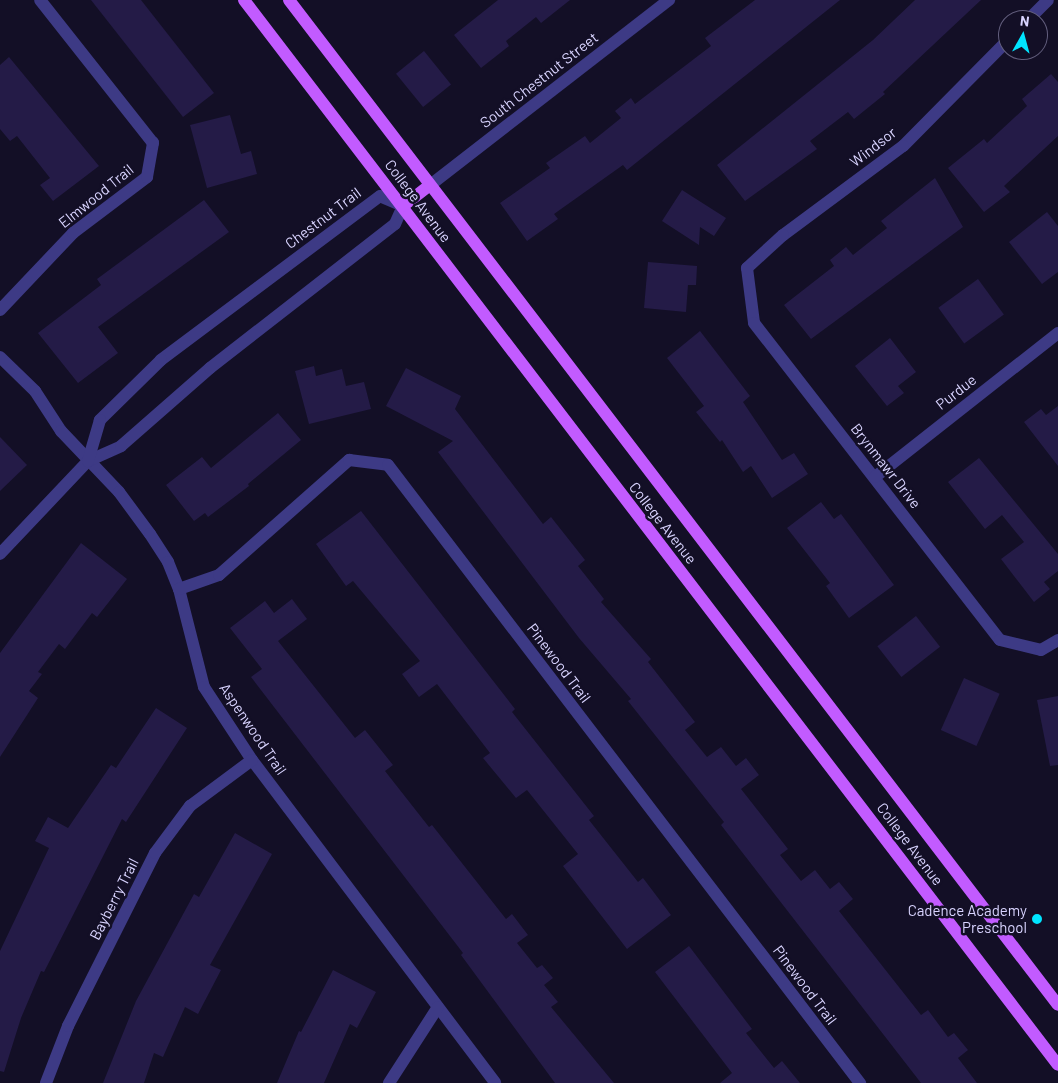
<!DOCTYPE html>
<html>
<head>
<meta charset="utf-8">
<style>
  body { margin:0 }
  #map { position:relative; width:1058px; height:1083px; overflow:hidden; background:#130f26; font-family:Barlow,sans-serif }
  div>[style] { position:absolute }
  .building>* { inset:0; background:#241b47; transform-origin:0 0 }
  .minor>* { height:12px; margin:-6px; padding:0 6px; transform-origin:6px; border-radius:6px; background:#3d3a85 }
  .major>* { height:12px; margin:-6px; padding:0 6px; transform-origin:6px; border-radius:6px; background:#c25bff }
  .dots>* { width:14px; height:14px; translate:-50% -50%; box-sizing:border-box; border:2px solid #130f26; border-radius:50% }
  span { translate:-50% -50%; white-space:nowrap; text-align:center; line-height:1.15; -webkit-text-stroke:5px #130f26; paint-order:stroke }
  .street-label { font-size:15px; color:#d9d4ff }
  .poi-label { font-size:15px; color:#d9d4ff }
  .right { translate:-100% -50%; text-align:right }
  .north { position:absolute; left:998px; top:10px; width:50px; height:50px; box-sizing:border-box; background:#130f26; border:1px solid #625e7d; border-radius:50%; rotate:7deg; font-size:14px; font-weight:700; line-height:20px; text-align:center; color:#d9d4ff }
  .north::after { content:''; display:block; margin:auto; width:18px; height:22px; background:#00e5ff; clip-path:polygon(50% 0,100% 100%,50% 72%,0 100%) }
</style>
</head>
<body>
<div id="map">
  <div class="building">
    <i style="clip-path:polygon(91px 0,141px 0,214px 93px,183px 117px)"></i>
    <i style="clip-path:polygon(498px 0,570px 0,541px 23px,536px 17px,506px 41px,509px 46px,481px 68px,454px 35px)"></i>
    <i style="clip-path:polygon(755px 0,840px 0,627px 170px,623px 165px,554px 214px,558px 219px,527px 241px,500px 203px,550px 168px,546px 163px,585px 136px,590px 143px,621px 118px,615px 111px,631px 98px,635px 104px,711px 46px,705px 38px)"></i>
    <i style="clip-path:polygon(915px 0,981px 0,883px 92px,885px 94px,854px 119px,848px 112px,810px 141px,817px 149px,745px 201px,717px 165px,873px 40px)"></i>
    <i style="left:424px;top:51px;width:43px;height:36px;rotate:51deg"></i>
    <i style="clip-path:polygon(9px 57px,99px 166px,53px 201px,40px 185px,50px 178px,17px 136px,10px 141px,0 129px,0 65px)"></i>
    <i style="clip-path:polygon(1051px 74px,1058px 82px,1058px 136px,1004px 186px,1010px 192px,984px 212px,948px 168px,984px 139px,987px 143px,1027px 106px,1022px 99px)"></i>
    <i style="clip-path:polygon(230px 115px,241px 154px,251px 151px,257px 174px,207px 188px,190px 125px)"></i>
    <i style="clip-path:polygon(935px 178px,963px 227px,811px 339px,784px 305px,834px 266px,830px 260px,846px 247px,853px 255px,887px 228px,881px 221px)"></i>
    <i style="clip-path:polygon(682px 190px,726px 218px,714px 236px,700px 227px,699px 245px,662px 221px)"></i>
    <i style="clip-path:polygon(204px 200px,229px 232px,98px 327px,118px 353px,78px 383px,38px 333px,101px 285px,97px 279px)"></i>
    <i style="clip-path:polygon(1047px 212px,1058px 226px,1058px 272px,1042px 284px,1009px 242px)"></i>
    <i style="clip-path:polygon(648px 262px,697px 266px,696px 285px,688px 285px,686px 312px,644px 308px)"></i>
    <i style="left:978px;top:279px;width:44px;height:49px;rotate:54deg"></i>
    <i style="clip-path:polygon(700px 331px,750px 396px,743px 402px,782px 460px,794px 453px,808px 474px,772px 498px,751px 466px,743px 472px,722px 440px,720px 442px,696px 412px,704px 406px,667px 358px)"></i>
    <i style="clip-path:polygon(890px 338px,916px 372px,898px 386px,904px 393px,887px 406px,855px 366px)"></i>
    <i style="clip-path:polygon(314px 366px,316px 376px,342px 369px,346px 386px,364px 382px,371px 409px,309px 424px,295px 371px)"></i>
    <i style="clip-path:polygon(406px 368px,461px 396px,455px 409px,543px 524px,551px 517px,585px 560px,578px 566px,604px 599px,601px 602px,651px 659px,648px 662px,695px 722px,685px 730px,707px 757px,721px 747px,736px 766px,746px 758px,759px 775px,741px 789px,788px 849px,780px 855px,801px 881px,815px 870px,830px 889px,839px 882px,853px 899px,839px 911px,921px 1015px,928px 1010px,948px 1037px,954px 1033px,968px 1050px,958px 1058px,977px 1083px,921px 1083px,721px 825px,724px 822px,628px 701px,631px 699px,579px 638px,438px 452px,453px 441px,386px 406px)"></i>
    <i style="clip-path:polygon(1058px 406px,1058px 466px,1024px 422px,1041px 409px,1046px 415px)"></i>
    <i style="clip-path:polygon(278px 413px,301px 440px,248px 484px,249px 486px,208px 517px,205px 513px,194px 521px,166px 485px,202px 457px,211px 468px)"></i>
    <i style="clip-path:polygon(0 437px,27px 465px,0 491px)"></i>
    <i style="clip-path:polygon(979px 458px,1058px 554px,1058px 571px,1044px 582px,1050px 589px,1034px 602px,1001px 559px,1024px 542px,1002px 515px,985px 529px,948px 482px)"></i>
    <i style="clip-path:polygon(821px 502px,834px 519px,841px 514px,894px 585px,849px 618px,826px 586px,830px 583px,787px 528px)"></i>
    <i style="clip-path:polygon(361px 511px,515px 709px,512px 712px,594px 816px,589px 820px,638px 882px,643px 878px,671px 915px,627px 949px,563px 866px,578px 854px,527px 790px,516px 798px,483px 758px,490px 753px,437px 684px,419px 697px,402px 674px,420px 661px,353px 581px,346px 586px,316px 544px)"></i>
    <i style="clip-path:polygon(81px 543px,127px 579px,97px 617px,92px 613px,65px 649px,59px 644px,38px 672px,42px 674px,29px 691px,38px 698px,0 757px,0 653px)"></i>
    <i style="clip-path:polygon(292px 599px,307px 619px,278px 641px,355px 738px,365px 730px,393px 765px,385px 771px,429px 827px,432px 825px,506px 919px,512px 914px,528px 935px,517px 943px,537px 968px,542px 965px,553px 978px,544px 985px,558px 1002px,551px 1007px,614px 1083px,555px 1083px,461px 955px,463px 953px,251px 677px,262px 669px,230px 628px,265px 601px,274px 613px)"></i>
    <i style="left:916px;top:616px;width:39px;height:49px;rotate:52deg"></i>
    <i style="left:964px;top:678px;width:39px;height:57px;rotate:24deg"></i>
    <i style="clip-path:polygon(1058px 696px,1058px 765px,1050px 766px,1037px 700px)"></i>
    <i style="clip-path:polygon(156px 708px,187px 728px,126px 822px,122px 819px,44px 972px,41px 971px,21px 1018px,4px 1072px,0 1071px,0 951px,49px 848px,35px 841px,48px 817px,68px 828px,111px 765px,116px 768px)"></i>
    <i style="clip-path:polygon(235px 833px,272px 854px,210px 965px,221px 970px,198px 1014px,185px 1007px,163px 1057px,154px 1053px,144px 1083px,103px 1083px,136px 1001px,194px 894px,199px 897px)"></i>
    <i style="clip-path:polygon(689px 946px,752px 1029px,746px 1033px,774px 1068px,782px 1061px,800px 1083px,720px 1083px,732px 1073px,655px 972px)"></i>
    <i style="clip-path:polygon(333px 970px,376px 992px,357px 1028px,350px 1024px,324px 1083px,277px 1083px,299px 1031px,301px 1032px)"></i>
  </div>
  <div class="minor">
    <i style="left:1028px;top:20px;width:28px;rotate:-45deg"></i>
    <i style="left:1008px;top:40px;width:149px;rotate:134.7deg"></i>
    <i style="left:903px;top:146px;width:149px;rotate:143.4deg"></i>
    <i style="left:783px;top:235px;width:49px;rotate:137.5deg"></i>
    <i style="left:747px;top:268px;width:55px;rotate:82.7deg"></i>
    <i style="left:754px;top:323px;width:401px;rotate:52.2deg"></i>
    <i style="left:1000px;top:640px;width:42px;rotate:13.7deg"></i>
    <i style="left:1041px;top:650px;width:20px;rotate:-30deg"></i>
    <i style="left:429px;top:186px;width:304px;rotate:-37.8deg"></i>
    <i style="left:0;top:310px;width:106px;rotate:-46.5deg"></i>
    <i style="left:73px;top:233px;width:93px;rotate:-37.1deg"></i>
    <i style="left:147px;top:177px;width:35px;rotate:-80deg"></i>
    <i style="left:153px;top:143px;width:182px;rotate:-128.3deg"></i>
    <i style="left:0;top:357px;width:49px;rotate:44.2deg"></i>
    <i style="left:35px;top:391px;width:48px;rotate:57deg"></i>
    <i style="left:61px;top:431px;width:84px;rotate:46.4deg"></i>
    <i style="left:119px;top:492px;width:52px;rotate:53.6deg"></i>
    <i style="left:150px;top:534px;width:33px;rotate:57deg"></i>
    <i style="left:168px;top:562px;width:29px;rotate:68deg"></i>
    <i style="left:179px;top:589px;width:101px;rotate:75.7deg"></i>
    <i style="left:204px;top:687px;width:87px;rotate:56.7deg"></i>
    <i style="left:252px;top:760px;width:404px;rotate:53deg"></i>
    <i style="left:875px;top:477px;width:233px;rotate:-38.2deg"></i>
    <i style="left:0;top:554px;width:128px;rotate:-46.6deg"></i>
    <i style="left:88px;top:461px;width:36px;rotate:-24deg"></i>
    <i style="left:121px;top:446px;width:118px;rotate:-41.2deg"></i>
    <i style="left:210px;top:368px;width:234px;rotate:-37.9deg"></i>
    <i style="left:395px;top:224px;width:20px;rotate:-66deg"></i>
    <i style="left:403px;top:206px;width:25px;rotate:-157deg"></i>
    <i style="left:380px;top:196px;width:274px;rotate:143.2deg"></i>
    <i style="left:161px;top:360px;width:86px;rotate:135.5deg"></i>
    <i style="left:100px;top:420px;width:43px;rotate:106.3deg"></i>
    <i style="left:179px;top:589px;width:42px;rotate:-19.3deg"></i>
    <i style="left:219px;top:575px;width:174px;rotate:-41.5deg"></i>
    <i style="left:349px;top:460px;width:39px;rotate:7deg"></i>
    <i style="left:388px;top:465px;width:778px;rotate:52.63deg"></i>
    <i style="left:46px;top:1083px;width:61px;rotate:-68.9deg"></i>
    <i style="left:68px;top:1026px;width:194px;rotate:-63.3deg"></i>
    <i style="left:155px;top:853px;width:59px;rotate:-53.3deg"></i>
    <i style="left:190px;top:806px;width:77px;rotate:-36.6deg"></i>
    <i style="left:389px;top:1083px;width:90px;rotate:-57.2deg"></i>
  </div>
  <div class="major">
    <i style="left:244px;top:0;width:1340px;rotate:52.61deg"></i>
    <i style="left:289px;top:0;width:1265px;rotate:52.58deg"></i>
    <i style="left:403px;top:206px;width:33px;rotate:-38deg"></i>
  </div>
  <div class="dots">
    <i style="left:1037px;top:919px;background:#00e5ff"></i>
  </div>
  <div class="street-label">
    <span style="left:539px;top:80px;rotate:-38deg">South Chestnut Street</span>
    <span style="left:873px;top:147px;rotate:-38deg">Windsor</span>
    <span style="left:96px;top:196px;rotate:-39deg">Elmwood Trail</span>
    <span style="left:418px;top:201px;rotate:53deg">College Avenue</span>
    <span style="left:323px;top:218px;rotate:-37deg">Chestnut Trail</span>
    <span style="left:956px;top:392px;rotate:-38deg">Purdue</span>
    <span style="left:886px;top:466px;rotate:52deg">Brynmawr Drive</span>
    <span style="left:663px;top:523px;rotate:52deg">College Avenue</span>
    <span style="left:559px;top:663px;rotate:53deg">Pinewood Trail</span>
    <span style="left:253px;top:729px;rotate:56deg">Aspenwood Trail</span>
    <span style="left:910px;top:844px;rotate:53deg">College Avenue</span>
    <span style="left:114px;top:899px;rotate:-63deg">Bayberry Trail</span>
    <span style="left:805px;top:985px;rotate:53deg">Pinewood Trail</span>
  </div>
  <div class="poi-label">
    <span class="right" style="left:1027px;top:919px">Cadence Academy<br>Preschool</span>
  </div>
  <div class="north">N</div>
</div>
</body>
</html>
